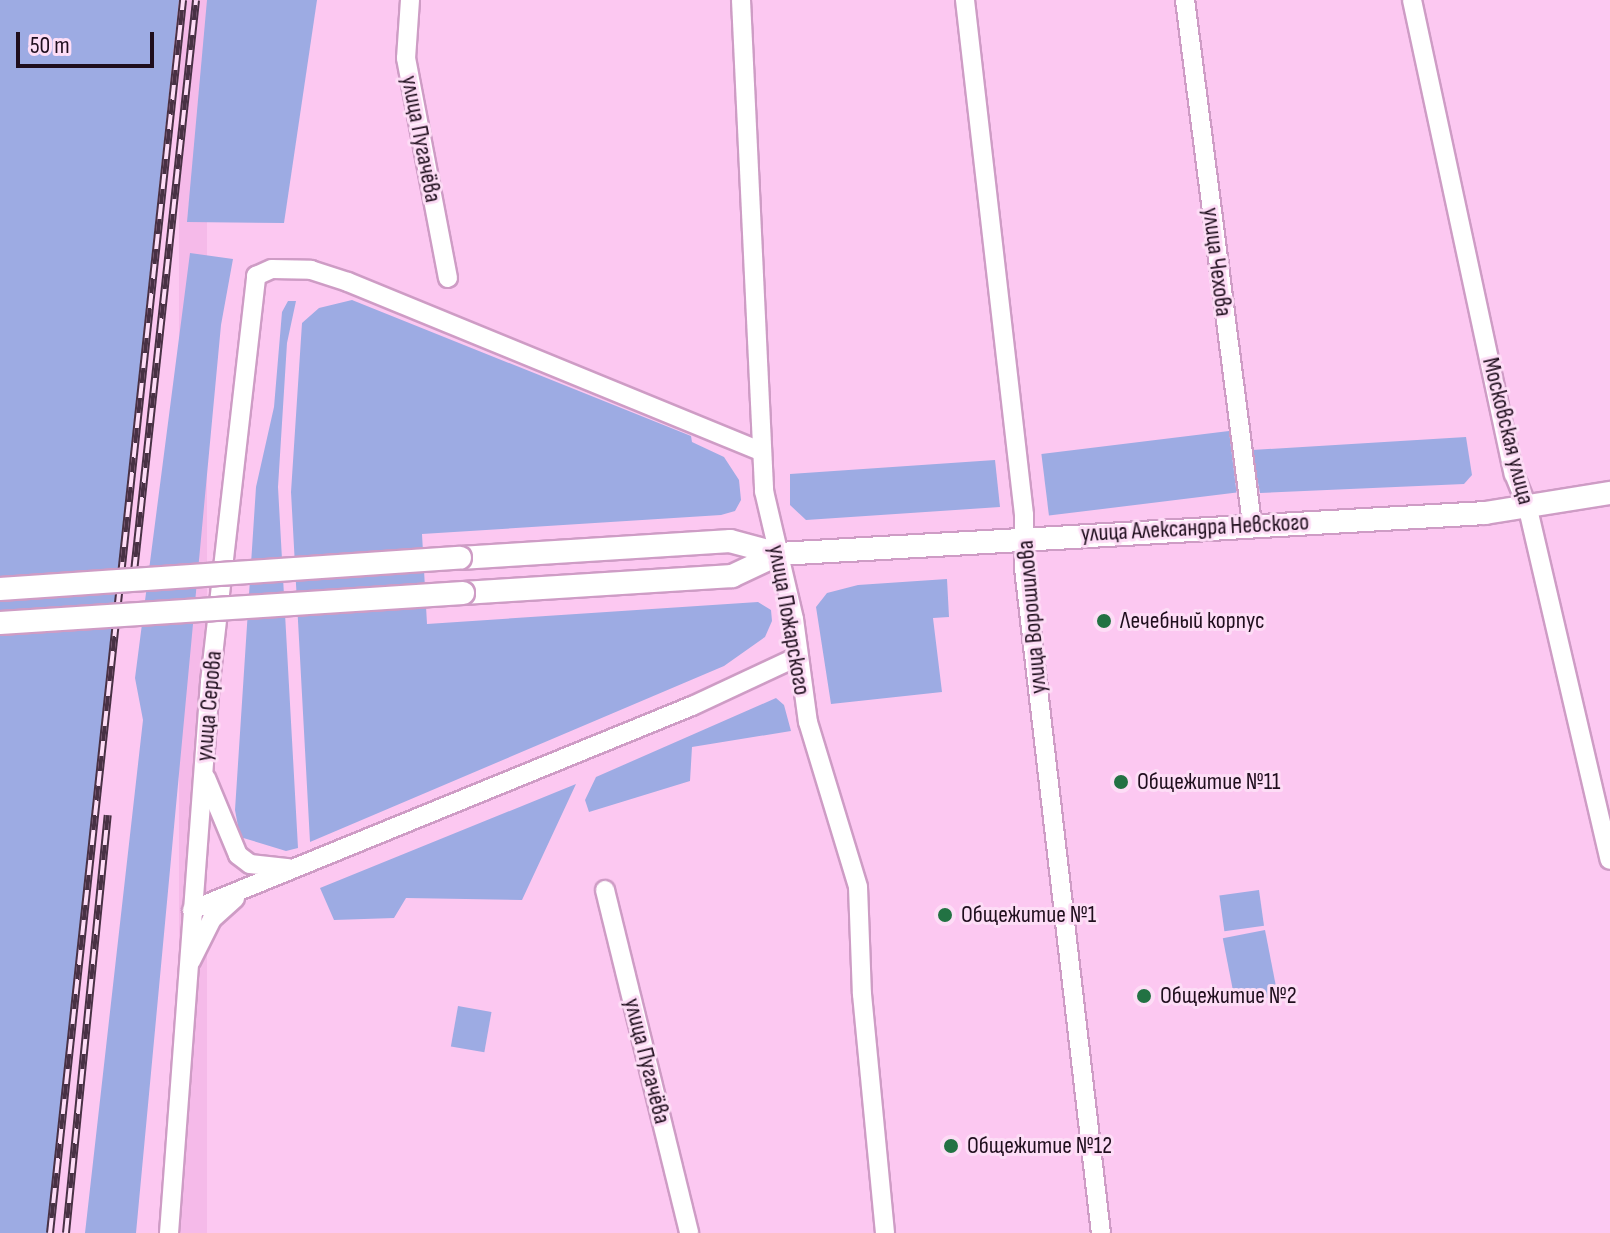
<!DOCTYPE html>
<html>
<head>
<meta charset="utf-8">
<style>
  body { margin:0 }
  #map { position:relative; width:1610px; height:1233px; overflow:hidden; background:#fcc8f1; font-family:"Sofia Sans Condensed",sans-serif }
  div>[style] { position:absolute }
  .built>* { inset:0; background:#f5bae9; transform-origin:0 0 }
  .green>* { inset:0; background:#9dabe3; transform-origin:0 0 }
  .roads { filter:drop-shadow(2px 0 #ce9cc5) drop-shadow(-2px 0 #ce9cc5) drop-shadow(0 2px #ce9cc5) drop-shadow(0 -2px #ce9cc5) }
  .minor>* { height:18px; margin:-9px; padding:0 9px; transform-origin:9px; border-radius:9px; background:#fff }
  .major>* { height:22px; margin:-11px; padding:0 11px; transform-origin:11px; border-radius:11px; background:#fff }
  .rail>* { height:8px; margin-top:-4px; transform-origin:0; background:repeating-linear-gradient(90deg,#fdddf6 0 15px,#483144 0 30px); box-sizing:border-box; border-block:2px solid #483144 }
  .bridges { filter:drop-shadow(2px 0 #ce9cc5) drop-shadow(-2px 0 #ce9cc5) drop-shadow(0 2px #ce9cc5) drop-shadow(0 -2px #ce9cc5) }
  .major-bridge>* { height:22px; margin:-11px; padding:0 11px; transform-origin:11px; border-radius:11px; background:#fff }
  .dots>* { width:22px; height:22px; translate:-50% -50%; box-sizing:border-box; border:4px solid #fdddf6; border-radius:50% }
  span { translate:-50% -50%; white-space:nowrap; text-align:center; line-height:1.15; -webkit-text-stroke:6px #fdddf6; paint-order:stroke }
  .street-label { font-size:24px; color:#1f0e1d }
  .poi-label { font-size:24px; color:#1f0e1d }
  .left { translate:0 -50%; text-align:left }
  .scale { position:absolute; left:16px; top:32px; width:138px; height:36px; box-sizing:border-box; border:4px solid #1f0e1d; border-top:0; padding-left:10px; font-size:24px; line-height:28px; white-space:nowrap; color:#1f0e1d; -webkit-text-stroke:6px #fdddf6; paint-order:stroke }
</style>
</head>
<body>
<div id="map">
  <div class="built">
    <i style="left:179px;top:0;width:28px;height:1240px"></i>
  </div>
  <div class="green">
    <i style="clip-path:polygon(0 0,179px 0,48px 1233px,0 1233px)"></i>
    <i style="clip-path:polygon(207px 0,317px 0,284px 223px,187px 222px)"></i>
    <i style="clip-path:polygon(190px 253px,233px 259px,221px 325px,136px 1233px,85px 1233px,143px 720px,135px 678px)"></i>
    <i style="clip-path:polygon(352px 300px,691px 436px,692px 442px,724px 457px,739px 480px,741px 500px,735px 511px,721px 515px,422px 534px,427px 624px,758px 602px,771px 610px,772px 621px,765px 637px,724px 666px,310px 842px,291px 492px,302px 323px,319px 308px)"></i>
    <i style="clip-path:polygon(288px 301px,296px 301px,287px 343px,278px 487px,298px 848px,286px 851px,240px 837px,235px 810px,256px 487px,274px 407px,282px 312px)"></i>
    <i style="left:1229px;top:431px;width:62px;height:189px;rotate:83deg"></i>
    <i style="clip-path:polygon(1466px 437px,1472px 475px,1464px 484px,1260px 493px,1252px 450px)"></i>
    <i style="clip-path:polygon(995px 460px,1000px 507px,806px 520px,790px 505px,790px 474px)"></i>
    <i style="clip-path:polygon(947px 579px,949px 617px,933px 618px,942px 692px,831px 704px,816px 607px,827px 593px,858px 585px)"></i>
    <i style="clip-path:polygon(776px 698px,784px 705px,791px 731px,692px 747px,690px 781px,589px 812px,585px 800px,596px 777px)"></i>
    <i style="clip-path:polygon(576px 784px,522px 900px,406px 898px,394px 918px,334px 920px,320px 888px)"></i>
    <i style="left:1259px;top:890px;width:36px;height:40px;rotate:82deg"></i>
    <i style="left:1265px;top:930px;width:67px;height:43px;rotate:79deg"></i>
    <i style="left:458px;top:1006px;width:34px;height:41px;rotate:10deg"></i>
  </div>
  <div class="roads">
    <div class="minor">
      <i style="left:410px;top:0;width:58px;rotate:93.9deg"></i>
      <i style="left:406px;top:58px;width:224px;rotate:79.2deg"></i>
      <i style="left:741px;top:0;width:492px;rotate:87.3deg"></i>
      <i style="left:764px;top:491px;width:131px;rotate:76.8deg"></i>
      <i style="left:794px;top:619px;width:104px;rotate:82.3deg"></i>
      <i style="left:808px;top:722px;width:172px;rotate:73.1deg"></i>
      <i style="left:858px;top:887px;width:107px;rotate:87.9deg"></i>
      <i style="left:862px;top:994px;width:240px;rotate:84.5deg"></i>
      <i style="left:965px;top:0;width:518px;rotate:83.46deg"></i>
      <i style="left:1024px;top:515px;width:53px;rotate:90deg"></i>
      <i style="left:1024px;top:568px;width:669px;rotate:83.4deg"></i>
      <i style="left:1185px;top:0;width:528px;rotate:82.71deg"></i>
      <i style="left:1412px;top:0;width:485px;rotate:77.9deg"></i>
      <i style="left:1514px;top:474px;width:38px;rotate:68deg"></i>
      <i style="left:1528px;top:509px;width:360px;rotate:76.9deg"></i>
      <i style="left:206px;top:778px;width:83px;rotate:67.4deg"></i>
      <i style="left:238px;top:855px;width:15px;rotate:37deg"></i>
      <i style="left:250px;top:864px;width:39px;rotate:6deg"></i>
      <i style="left:605px;top:890px;width:353px;rotate:76.2deg"></i>
      <i style="left:192px;top:910px;width:540px;rotate:-22.2deg"></i>
      <i style="left:692px;top:706px;width:116px;rotate:-25deg"></i>
      <i style="left:191px;top:961px;width:47px;rotate:-63.4deg"></i>
      <i style="left:212px;top:919px;width:31px;rotate:-42deg"></i>
      <i style="left:169px;top:1233px;width:553px;rotate:-85.74deg"></i>
      <i style="left:210px;top:682px;width:409px;rotate:-83.5deg"></i>
      <i style="left:256px;top:276px;width:17px;rotate:-24deg"></i>
      <i style="left:272px;top:269px;width:39px;rotate:1deg"></i>
      <i style="left:311px;top:270px;width:39px;rotate:18deg"></i>
      <i style="left:348px;top:282px;width:445px;rotate:22.3deg"></i>
    </div>
    <div class="major">
      <i style="left:460px;top:558px;width:271px;rotate:-3.6deg"></i>
      <i style="left:730px;top:541px;width:51px;rotate:14.9deg"></i>
      <i style="left:779px;top:554px;width:707px;rotate:-3.32deg"></i>
      <i style="left:1485px;top:513px;width:127px;rotate:-9.1deg"></i>
      <i style="left:463px;top:593px;width:270px;rotate:-3.6deg"></i>
      <i style="left:732px;top:576px;width:52px;rotate:-25.1deg"></i>
    </div>
  </div>
  <div class="rail">
    <i style="left:134px;top:572px;width:575px;rotate:-83.81deg"></i>
    <i style="left:50px;top:1233px;width:1240px;rotate:-83.84deg"></i>
    <i style="left:66px;top:1233px;width:420px;rotate:-84.3deg"></i>
  </div>
  <div class="bridges">
    <div class="major-bridge">
      <i style="left:0;top:589px;width:461px;rotate:-3.9deg"></i>
      <i style="left:0;top:623px;width:464px;rotate:-3.7deg"></i>
    </div>
  </div>
  <div class="dots">
    <i style="left:1104px;top:621px;background:#227243"></i>
    <i style="left:1121px;top:782px;background:#227243"></i>
    <i style="left:945px;top:915px;background:#227243"></i>
    <i style="left:1144px;top:996px;background:#227243"></i>
    <i style="left:951px;top:1146px;background:#227243"></i>
  </div>
  <div class="street-label">
    <span style="left:421px;top:139px;rotate:79deg">улица Пугачёва</span>
    <span style="left:1217px;top:262px;rotate:83deg">улица Чехова</span>
    <span style="left:1508px;top:431px;rotate:76deg">Московская улица</span>
    <span style="left:1195px;top:528px;rotate:-3deg">улица Александра Невского</span>
    <span style="left:1032px;top:617px;rotate:-95deg">улица Ворошилова</span>
    <span style="left:789px;top:620px;rotate:80deg">улица Пожарского</span>
    <span style="left:209px;top:706px;rotate:-85deg">улица Серова</span>
    <span style="left:647px;top:1061px;rotate:76deg">улица Пугачёва</span>
  </div>
  <div class="poi-label">
    <span class="left" style="left:1120px;top:621px">Лечебный корпус</span>
    <span class="left" style="left:1137px;top:782px">Общежитие №11</span>
    <span class="left" style="left:961px;top:915px">Общежитие №1</span>
    <span class="left" style="left:1160px;top:996px">Общежитие №2</span>
    <span class="left" style="left:967px;top:1146px">Общежитие №12</span>
  </div>
  <div class="scale">50 m</div>
</div>
</body>
</html>
